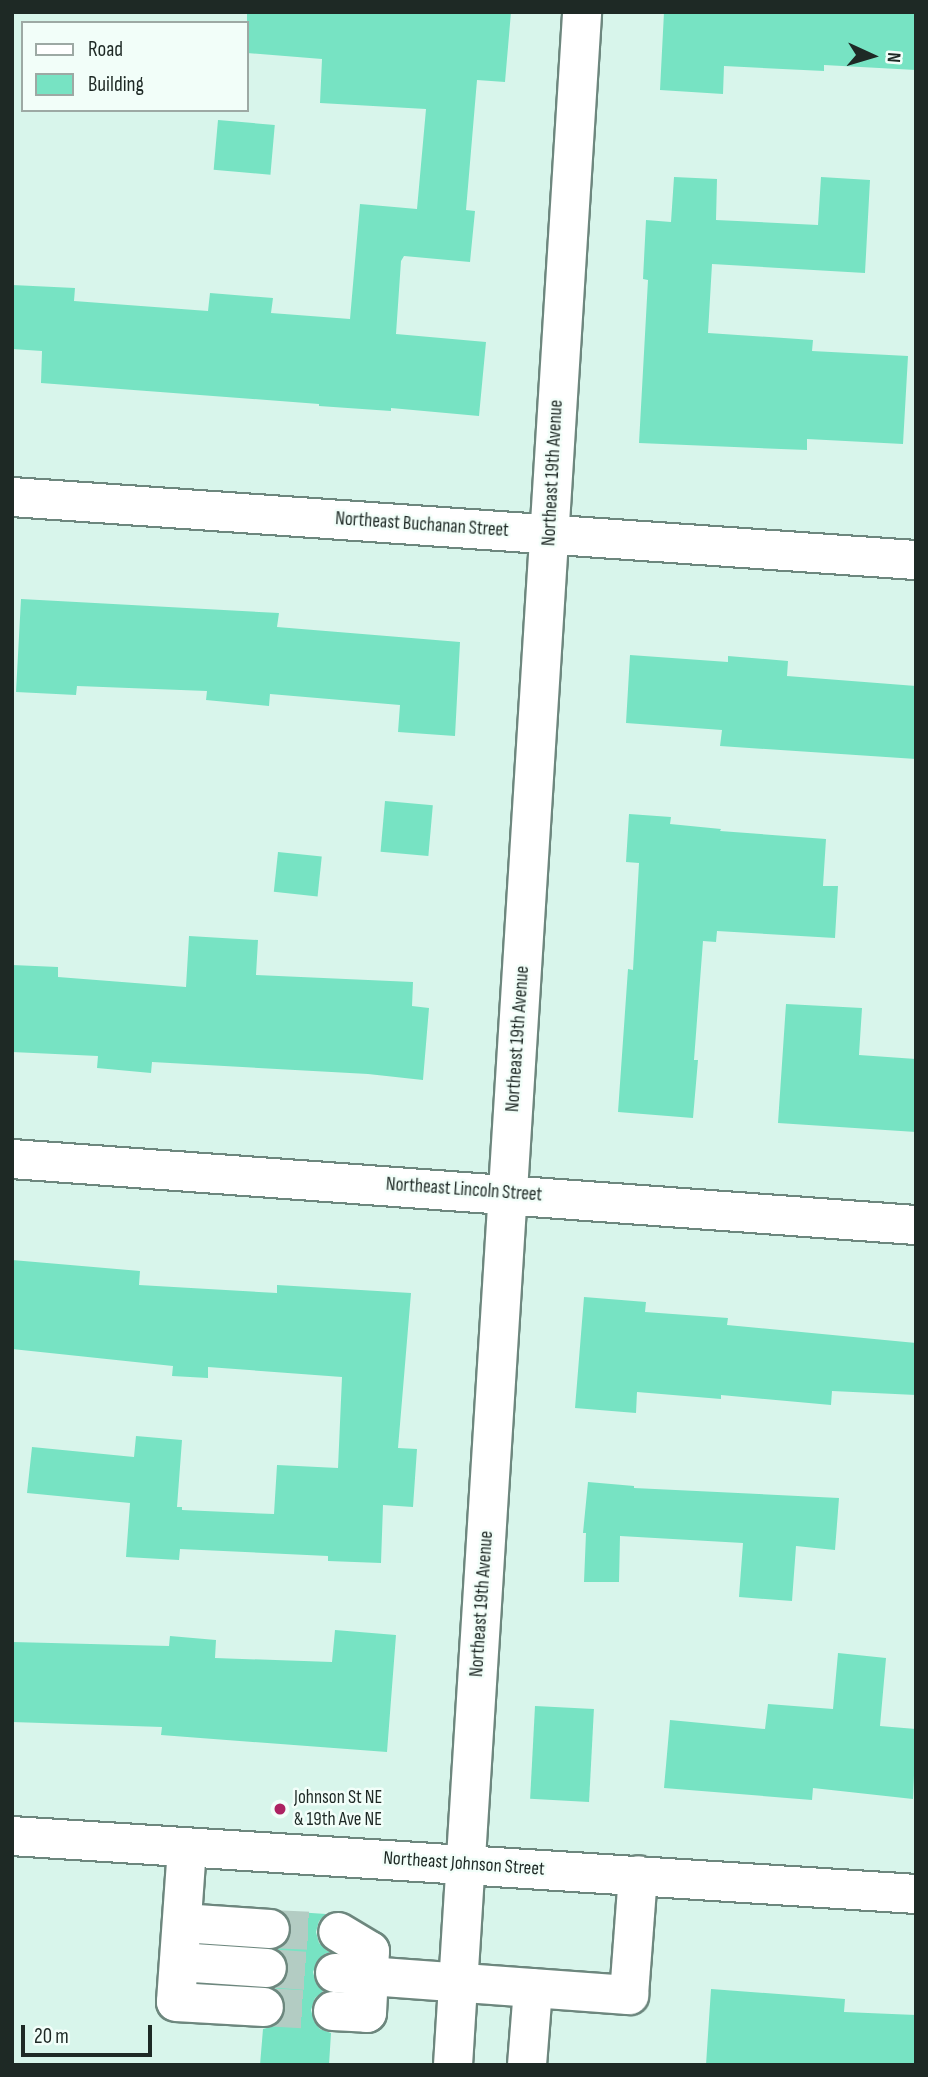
<!DOCTYPE html>
<html>
<head>
<meta charset="utf-8">
<style>
  body { margin:0 }
  #map { position:relative; width:928px; height:2077px; overflow:hidden; background:#d8f5eb; font-family:"Sofia Sans Condensed",sans-serif }
  div>[style] { position:absolute }
  .building>* { inset:0; background:#77e3c3; transform-origin:0 0 }
  .minor-tunnel>* { height:38px; margin-top:-19px; transform-origin:0; background:repeating-linear-gradient(90deg,#b3ccc3 0 38px,transparent 0 57px) }
  .roads { filter:drop-shadow(2px 0 #6d877e) drop-shadow(-2px 0 #6d877e) drop-shadow(0 2px #6d877e) drop-shadow(0 -2px #6d877e) }
  .minor>* { height:38px; margin:-19px; padding:0 19px; transform-origin:19px; border-radius:19px; background:#fff }
  .major>* { height:38px; margin:-19px; padding:0 19px; transform-origin:19px; border-radius:19px; background:#fff }
  .dots>* { width:19px; height:19px; translate:-50% -50%; box-sizing:border-box; border:4px solid #f2fef9; border-radius:50% }
  span { translate:-50% -50%; white-space:nowrap; text-align:center; line-height:1.15; -webkit-text-stroke:5px #f2fef9; paint-order:stroke }
  .street-label { font-size:19px; color:#1e2925 }
  .poi-label { font-size:19px; color:#1e2925 }
  .left { translate:0 -50%; text-align:left }
  .frame { position:absolute; inset:0; border:14px solid #1e2925; pointer-events:none }
  .legend { position:absolute; left:21px; top:21px; width:228px; height:91px; box-sizing:border-box; background:#f2fef9; border:2px solid #9da9a4; margin:0; padding:9px 12px; list-style:none; font-size:21px; color:#1e2925 }
  .legend li { display:flex; align-items:center; gap:14px; height:35px }
  .legend b { width:35px; border:2px solid #9da9a4 }
  .north { position:absolute; left:837px; top:21px; width:70px; height:70px; -webkit-text-stroke:5px #f2fef9; paint-order:stroke; rotate:94deg; font-size:19px; font-weight:700; line-height:28px; text-align:center; color:#1e2925 }
  .north::after { content:''; display:block; margin:auto; width:24px; height:32px; background:#1e2925; clip-path:polygon(50% 0,100% 100%,50% 72%,0 100%) }
  .scale { position:absolute; left:21px; top:2025px; width:131px; height:32px; box-sizing:border-box; border:4px solid #1e2925; border-top:0; padding-left:9px; font-size:21px; line-height:24px; white-space:nowrap; color:#1e2925; -webkit-text-stroke:5px #f2fef9; paint-order:stroke }
</style>
</head>
<body>
<div id="map">
  <div class="building">
    <i style="clip-path:polygon(247px 12px,511px 12px,505px 82px,477px 80px,466px 210px,475px 211px,470px 262px,404px 256px,401px 261px,396px 334px,486px 342px,479px 416px,391px 408px,391px 411px,319px 406px,319px 404px,41px 383px,42px 351px,12px 349px,12px 285px,75px 288px,74px 301px,208px 311px,210px 293px,273px 298px,271px 313px,350px 319px,360px 204px,417px 209px,426px 109px,320px 103px,322px 59px,247px 53px)"></i>
    <i style="clip-path:polygon(664px 12px,916px 12px,916px 70px,824px 65px,824px 71px,724px 66px,723px 94px,660px 90px)"></i>
    <i style="left:218px;top:120px;width:57px;height:50px;rotate:5deg"></i>
    <i style="clip-path:polygon(674px 177px,717px 179px,716px 220px,818px 225px,821px 177px,870px 180px,865px 273px,712px 264px,708px 333px,813px 340px,812px 351px,908px 356px,903px 444px,807px 439px,807px 450px,639px 443px,648px 280px,643px 279px,646px 220px,671px 222px)"></i>
    <i style="clip-path:polygon(21px 599px,279px 613px,277px 627px,460px 642px,455px 736px,398px 732px,400px 705px,270px 694px,269px 706px,206px 700px,207px 691px,77px 686px,76px 695px,16px 692px)"></i>
    <i style="clip-path:polygon(630px 655px,728px 662px,728px 656px,788px 661px,787px 676px,916px 686px,916px 759px,720px 746px,722px 730px,626px 723px)"></i>
    <i style="left:385px;top:801px;width:48px;height:51px;rotate:5deg"></i>
    <i style="clip-path:polygon(629px 814px,671px 817px,670px 824px,721px 829px,720px 831px,826px 839px,823px 886px,838px 886px,835px 938px,717px 931px,716px 942px,703px 941px,694px 1060px,698px 1060px,693px 1118px,618px 1112px,628px 969px,633px 970px,639px 863px,626px 862px)"></i>
    <i style="left:278px;top:852px;width:44px;height:40px;rotate:6deg"></i>
    <i style="clip-path:polygon(189px 936px,258px 940px,256px 975px,413px 982px,412px 1006px,429px 1008px,423px 1080px,368px 1074px,152px 1062px,151px 1073px,97px 1068px,98px 1056px,12px 1052px,12px 965px,58px 967px,58px 977px,186px 987px)"></i>
    <i style="clip-path:polygon(786px 1004px,862px 1008px,859px 1055px,916px 1059px,916px 1132px,778px 1123px)"></i>
    <i style="clip-path:polygon(12px 1260px,140px 1271px,139px 1285px,277px 1293px,277px 1285px,411px 1293px,398px 1448px,417px 1449px,413px 1507px,383px 1505px,381px 1563px,328px 1561px,328px 1556px,180px 1549px,179px 1560px,126px 1557px,130px 1503px,27px 1493px,32px 1447px,134px 1457px,136px 1436px,182px 1440px,177px 1507px,182px 1507px,182px 1510px,274px 1514px,277px 1465px,338px 1468px,342px 1377px,208px 1367px,208px 1378px,172px 1376px,173px 1366px,12px 1349px)"></i>
    <i style="clip-path:polygon(584px 1297px,646px 1302px,645px 1312px,728px 1318px,727px 1325px,916px 1343px,916px 1395px,832px 1391px,831px 1405px,721px 1395px,721px 1399px,637px 1392px,636px 1413px,575px 1408px)"></i>
    <i style="clip-path:polygon(588px 1482px,634px 1486px,634px 1488px,839px 1498px,835px 1550px,796px 1546px,792px 1601px,739px 1597px,743px 1543px,620px 1536px,619px 1582px,584px 1582px,586px 1533px,583px 1533px)"></i>
    <i style="clip-path:polygon(335px 1630px,396px 1635px,387px 1752px,161px 1735px,162px 1727px,12px 1722px,12px 1642px,169px 1646px,170px 1636px,216px 1640px,215px 1658px,332px 1662px)"></i>
    <i style="clip-path:polygon(838px 1653px,886px 1658px,880px 1726px,916px 1729px,913px 1799px,813px 1788px,812px 1800px,664px 1788px,670px 1720px,765px 1729px,768px 1704px,833px 1709px)"></i>
    <i style="left:535px;top:1706px;width:59px;height:93px;rotate:3deg"></i>
    <i style="clip-path:polygon(282px 1911px,326px 1914px,319px 1921px,316px 1932px,319px 1943px,330px 1952px,318px 1960px,313px 1972px,316px 1983px,324px 1991px,315px 1998px,311px 2010px,314px 2021px,320px 2029px,331px 2033px,329px 2065px,260px 2065px,263px 2029px,274px 2026px,283px 2018px,286px 2009px,283px 1997px,275px 1988px,285px 1981px,289px 1970px,286px 1958px,277px 1949px,288px 1942px,292px 1931px,290px 1920px)"></i>
    <i style="clip-path:polygon(711px 1989px,845px 1999px,844px 2012px,916px 2015px,916px 2065px,706px 2065px)"></i>
  </div>
  <div class="minor-tunnel">
    <i style="left:270px;top:1929px;width:68px;rotate:2.5deg"></i>
    <i style="left:267px;top:1968px;width:68px;rotate:4.2deg"></i>
    <i style="left:264px;top:2007px;width:69px;rotate:3.3deg"></i>
  </div>
  <div class="roads">
    <div class="minor">
      <i style="left:12px;top:497px;width:906px;rotate:3.99deg"></i>
      <i style="left:12px;top:1159px;width:906px;rotate:4.18deg"></i>
      <i style="left:187px;top:1848px;width:154px;rotate:94.1deg"></i>
      <i style="left:176px;top:2002px;width:88px;rotate:3.3deg"></i>
      <i style="left:182px;top:1923px;width:88px;rotate:3.9deg"></i>
      <i style="left:179px;top:1962px;width:88px;rotate:3.9deg"></i>
      <i style="left:335px;top:1973px;width:34px;rotate:5deg"></i>
      <i style="left:369px;top:1976px;width:25px;rotate:-88deg"></i>
      <i style="left:370px;top:1951px;width:37px;rotate:-149deg"></i>
      <i style="left:333px;top:2011px;width:34px;rotate:3deg"></i>
      <i style="left:367px;top:2013px;width:37px;rotate:-87deg"></i>
      <i style="left:369px;top:1976px;width:261px;rotate:4.2deg"></i>
      <i style="left:629px;top:1995px;width:120px;rotate:-85.7deg"></i>
      <i style="left:453px;top:2065px;width:2057px;rotate:-86.4deg"></i>
      <i style="left:527px;top:2065px;width:77px;rotate:-85.5deg"></i>
    </div>
    <div class="major">
      <i style="left:12px;top:1836px;width:906px;rotate:3.67deg"></i>
    </div>
  </div>
  <div class="dots">
    <i style="left:280px;top:1809px;background:#ad2262"></i>
  </div>
  <div class="street-label">
    <span style="left:553px;top:473px;rotate:-87deg">Northeast 19th Avenue</span>
    <span style="left:422px;top:525px;rotate:4deg">Northeast Buchanan Street</span>
    <span style="left:518px;top:1039px;rotate:-86deg">Northeast 19th Avenue</span>
    <span style="left:464px;top:1190px;rotate:4deg">Northeast Lincoln Street</span>
    <span style="left:482px;top:1604px;rotate:-86deg">Northeast 19th Avenue</span>
    <span style="left:464px;top:1864px;rotate:4deg">Northeast Johnson Street</span>
  </div>
  <div class="poi-label">
    <span class="left" style="left:294px;top:1809px">Johnson St NE<br>&amp; 19th Ave NE</span>
  </div>
  <div class="frame"></div>
  <ul class="legend">
  <li><b style="height:9px;background:#fff"></b>Road</li>
  <li><b style="height:19px;background:#77e3c3"></b>Building</li>
  </ul>
  <div class="north">N</div>
  <div class="scale">20 m</div>
</div>
</body>
</html>
